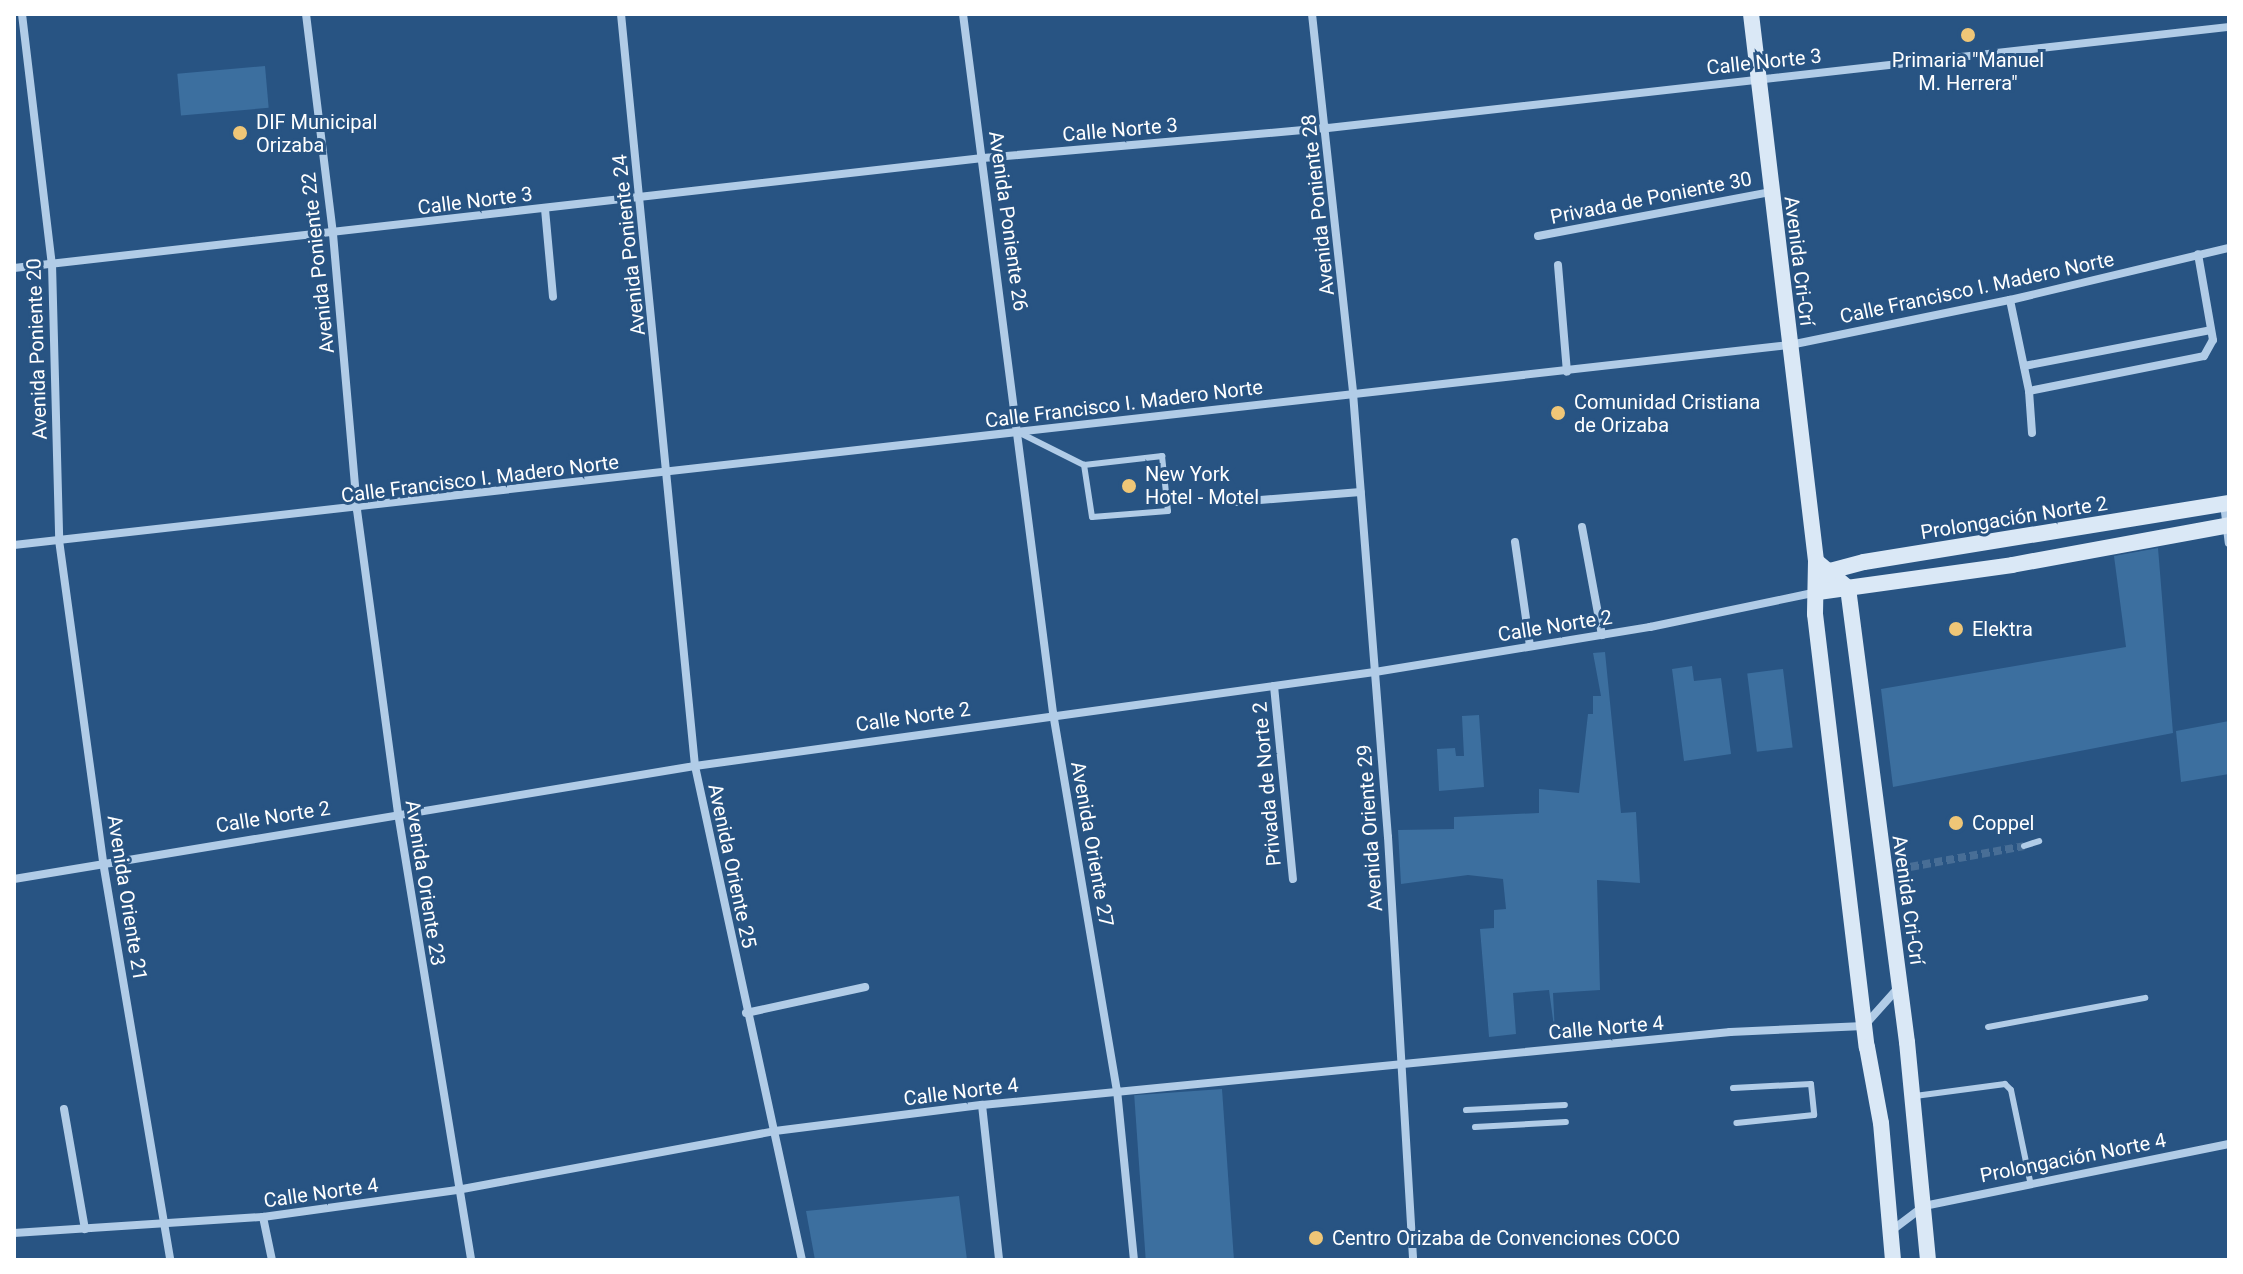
<!DOCTYPE html>
<html>
<head>
<meta charset="utf-8">
<style>
  body { margin:0 }
  #map { position:relative; width:2243px; height:1274px; overflow:hidden; background:#285483; font-family:Roboto,sans-serif }
  div>[style] { position:absolute }
  .green>* { inset:0; background:#3c6f9f; transform-origin:0 0 }
  .street-tunnel>* { height:8px; margin-top:-4px; transform-origin:0; background:repeating-linear-gradient(90deg,#486e96 0 8px,transparent 0 12px) }
  .lane>* { height:6px; margin:-3px; padding:0 3px; transform-origin:3px; border-radius:3px; background:#b1cce7 }
  .street>* { height:8px; margin:-4px; padding:0 4px; transform-origin:4px; border-radius:4px; background:#b1cce7 }
  .secondary>* { height:16px; margin:-8px; padding:0 8px; transform-origin:8px; border-radius:8px; background:#dae8f6 }
  .dots>* { width:22px; height:22px; translate:-50% -50%; box-sizing:border-box; border:4px solid #285483; border-radius:50% }
  span { translate:-50% -50%; white-space:nowrap; text-align:center; line-height:1.15; -webkit-text-stroke:6px #285483; paint-order:stroke }
  .poi-label { font-size:20px; color:#fff }
  .left { translate:0 -50%; text-align:left }
  .street-label { font-size:20px; color:#fff }
  .frame { position:absolute; inset:0; border:16px solid #fff; pointer-events:none }
</style>
</head>
<body>
<div id="map">
  <div class="green">
    <i style="left:265px;top:66px;width:42px;height:88px;rotate:85deg"></i>
    <i style="clip-path:polygon(2158px 548px,2173px 733px,1893px 787px,1881px 689px,2126px 647px,2114px 556px)"></i>
    <i style="clip-path:polygon(1605px 652px,1621px 813px,1636px 812px,1640px 883px,1597px 880px,1600px 990px,1553px 993px,1555px 1034px,1549px 990px,1513px 993px,1516px 1034px,1489px 1037px,1480px 929px,1494px 928px,1494px 910px,1506px 909px,1503px 879px,1468px 875px,1401px 884px,1398px 830px,1454px 829px,1454px 817px,1539px 813px,1539px 789px,1579px 793px,1588px 714px,1593px 714px,1593px 696px,1601px 696px,1593px 653px)"></i>
    <i style="clip-path:polygon(1692px 666px,1694px 681px,1721px 678px,1731px 754px,1684px 761px,1672px 669px)"></i>
    <i style="left:1783px;top:669px;width:79px;height:36px;rotate:83deg"></i>
    <i style="clip-path:polygon(1479px 715px,1484px 787px,1439px 791px,1437px 749px,1455px 748px,1456px 756px,1464px 756px,1462px 716px)"></i>
    <i style="clip-path:polygon(2229px 721px,2229px 774px,2181px 782px,2176px 731px)"></i>
    <i style="left:1222px;top:1089px;width:171px;height:88px;rotate:86deg"></i>
    <i style="clip-path:polygon(959px 1196px,967px 1260px,815px 1260px,806px 1211px)"></i>
  </div>
  <div class="street-tunnel">
    <i style="left:1899px;top:869px;width:127px;rotate:-10.4deg"></i>
  </div>
  <div class="lane">
    <i style="left:1020px;top:433px;width:72px;rotate:26.6deg"></i>
    <i style="left:1084px;top:465px;width:79px;rotate:-6.6deg"></i>
    <i style="left:1162px;top:456px;width:55px;rotate:83.8deg"></i>
    <i style="left:1168px;top:511px;width:76px;rotate:175.5deg"></i>
    <i style="left:1092px;top:517px;width:53px;rotate:-98.7deg"></i>
    <i style="left:2024px;top:846px;width:16px;rotate:-18deg"></i>
    <i style="left:1988px;top:1027px;width:160px;rotate:-10.5deg"></i>
    <i style="left:1733px;top:1088px;width:78px;rotate:-2.9deg"></i>
    <i style="left:1811px;top:1084px;width:31px;rotate:84deg"></i>
    <i style="left:1814px;top:1115px;width:78px;rotate:174.1deg"></i>
    <i style="left:1915px;top:1096px;width:91px;rotate:-7.6deg"></i>
    <i style="left:2005px;top:1084px;width:8px;rotate:45deg"></i>
    <i style="left:2011px;top:1090px;width:93px;rotate:78.2deg"></i>
    <i style="left:1466px;top:1110px;width:99px;rotate:-2.9deg"></i>
    <i style="left:1475px;top:1127px;width:91px;rotate:-3.1deg"></i>
  </div>
  <div class="street">
    <i style="left:22px;top:14px;width:252px;rotate:83.2deg"></i>
    <i style="left:52px;top:264px;width:276px;rotate:88.5deg"></i>
    <i style="left:59px;top:540px;width:325px;rotate:82.2deg"></i>
    <i style="left:103px;top:862px;width:404px;rotate:80.4deg"></i>
    <i style="left:306px;top:14px;width:222px;rotate:83deg"></i>
    <i style="left:333px;top:234px;width:277px;rotate:85deg"></i>
    <i style="left:357px;top:510px;width:306px;rotate:82.3deg"></i>
    <i style="left:398px;top:813px;width:453px;rotate:80.7deg"></i>
    <i style="left:621px;top:14px;width:756px;rotate:84.38deg"></i>
    <i style="left:695px;top:766px;width:505px;rotate:77.78deg"></i>
    <i style="left:963px;top:14px;width:705px;rotate:82.66deg"></i>
    <i style="left:1053px;top:713px;width:382px;rotate:80.4deg"></i>
    <i style="left:1117px;top:1090px;width:171px;rotate:84.3deg"></i>
    <i style="left:1312px;top:14px;width:381px;rotate:83.8deg"></i>
    <i style="left:1353px;top:393px;width:445px;rotate:85.5deg"></i>
    <i style="left:1388px;top:837px;width:424px;rotate:86.6deg"></i>
    <i style="left:545px;top:209px;width:88px;rotate:84.8deg"></i>
    <i style="left:1538px;top:236px;width:236px;rotate:-10.7deg"></i>
    <i style="left:1558px;top:265px;width:107px;rotate:85.2deg"></i>
    <i style="left:14px;top:268px;width:975px;rotate:-6.48deg"></i>
    <i style="left:983px;top:158px;width:346px;rotate:-5deg"></i>
    <i style="left:1328px;top:128px;width:907px;rotate:-6.4deg"></i>
    <i style="left:2010px;top:300px;width:93px;rotate:78.2deg"></i>
    <i style="left:2029px;top:391px;width:178px;rotate:-11.3deg"></i>
    <i style="left:2204px;top:356px;width:18px;rotate:-61deg"></i>
    <i style="left:2213px;top:340px;width:87px;rotate:-99.9deg"></i>
    <i style="left:2024px;top:366px;width:190px;rotate:-10.9deg"></i>
    <i style="left:2029px;top:391px;width:42px;rotate:85.9deg"></i>
    <i style="left:1236px;top:502px;width:125px;rotate:-4.6deg"></i>
    <i style="left:2224px;top:504px;width:39px;rotate:83deg"></i>
    <i style="left:1582px;top:527px;width:110px;rotate:79.5deg"></i>
    <i style="left:1515px;top:542px;width:105px;rotate:81.8deg"></i>
    <i style="left:14px;top:545px;width:1787px;rotate:-6.43deg"></i>
    <i style="left:1790px;top:345px;width:225px;rotate:-11.6deg"></i>
    <i style="left:2010px;top:300px;width:225px;rotate:-13.4deg"></i>
    <i style="left:1274px;top:686px;width:194px;rotate:84.4deg"></i>
    <i style="left:14px;top:879px;width:690px;rotate:-9.42deg"></i>
    <i style="left:695px;top:766px;width:686px;rotate:-7.87deg"></i>
    <i style="left:1375px;top:672px;width:279px;rotate:-9.3deg"></i>
    <i style="left:1650px;top:627px;width:171px;rotate:-11.8deg"></i>
    <i style="left:746px;top:1013px;width:122px;rotate:-12.3deg"></i>
    <i style="left:982px;top:1105px;width:156px;rotate:83.7deg"></i>
    <i style="left:64px;top:1109px;width:122px;rotate:80.1deg"></i>
    <i style="left:263px;top:1217px;width:44px;rotate:78.2deg"></i>
    <i style="left:1891px;top:1231px;width:41px;rotate:-37.1deg"></i>
    <i style="left:1924px;top:1206px;width:311px;rotate:-11.5deg"></i>
    <i style="left:14px;top:1233px;width:250px;rotate:-3.7deg"></i>
    <i style="left:263px;top:1217px;width:196px;rotate:-7.9deg"></i>
    <i style="left:457px;top:1190px;width:323px;rotate:-10.5deg"></i>
    <i style="left:775px;top:1131px;width:209px;rotate:-7.2deg"></i>
    <i style="left:982px;top:1105px;width:752px;rotate:-5.57deg"></i>
    <i style="left:1730px;top:1032px;width:134px;rotate:-2.6deg"></i>
    <i style="left:1864px;top:1026px;width:52px;rotate:-48.1deg"></i>
  </div>
  <div class="secondary">
    <i style="left:1751px;top:14px;width:551px;rotate:83.22deg"></i>
    <i style="left:1816px;top:561px;width:53px;rotate:91.1deg"></i>
    <i style="left:1815px;top:614px;width:436px;rotate:83.2deg"></i>
    <i style="left:1867px;top:1047px;width:77px;rotate:79.6deg"></i>
    <i style="left:1881px;top:1123px;width:138px;rotate:85deg"></i>
    <i style="left:1816px;top:561px;width:42px;rotate:40.2deg"></i>
    <i style="left:1848px;top:588px;width:458px;rotate:82.6deg"></i>
    <i style="left:1907px;top:1042px;width:219px;rotate:84.5deg"></i>
    <i style="left:1827px;top:577px;width:7px;rotate:-63deg"></i>
    <i style="left:1830px;top:571px;width:35px;rotate:-15deg"></i>
    <i style="left:1864px;top:562px;width:370px;rotate:-9.2deg"></i>
    <i style="left:1818px;top:592px;width:196px;rotate:-7.9deg"></i>
    <i style="left:2012px;top:565px;width:221px;rotate:-10.4deg"></i>
  </div>
  <div class="dots">
    <i style="left:1968px;top:35px;background:#efc677"></i>
    <i style="left:240px;top:133px;background:#efc677"></i>
    <i style="left:1558px;top:413px;background:#efc677"></i>
    <i style="left:1129px;top:486px;background:#efc677"></i>
    <i style="left:1956px;top:629px;background:#efc677"></i>
    <i style="left:1956px;top:823px;background:#efc677"></i>
    <i style="left:1316px;top:1238px;background:#efc677"></i>
  </div>
  <div class="poi-label">
    <span style="left:1968px;top:72px">Primaria "Manuel<br>M. Herrera"</span>
    <span class="left" style="left:256px;top:134px">DIF Municipal<br>Orizaba</span>
    <span class="left" style="left:1574px;top:414px">Comunidad Cristiana<br>de Orizaba</span>
    <span class="left" style="left:1145px;top:486px">New York<br>Hotel - Motel</span>
    <span class="left" style="left:1972px;top:629px">Elektra</span>
    <span class="left" style="left:1972px;top:823px">Coppel</span>
    <span class="left" style="left:1332px;top:1238px">Centro Orizaba de Convenciones COCO</span>
  </div>
  <div class="street-label">
    <span style="left:1764px;top:62px;rotate:-6deg">Calle Norte 3</span>
    <span style="left:1120px;top:130px;rotate:-5deg">Calle Norte 3</span>
    <span style="left:1651px;top:198px;rotate:-11deg">Privada de Poniente 30</span>
    <span style="left:475px;top:201px;rotate:-7deg">Calle Norte 3</span>
    <span style="left:1318px;top:205px;rotate:-96deg">Avenida Poniente 28</span>
    <span style="left:1008px;top:221px;rotate:82deg">Avenida Poniente 26</span>
    <span style="left:629px;top:245px;rotate:-96deg">Avenida Poniente 24</span>
    <span style="left:1799px;top:261px;rotate:83deg">Avenida Cri-Crí</span>
    <span style="left:318px;top:263px;rotate:-96deg">Avenida Poniente 22</span>
    <span style="left:1977px;top:288px;rotate:-12deg">Calle Francisco I. Madero Norte</span>
    <span style="left:37px;top:349px;rotate:-92deg">Avenida Poniente 20</span>
    <span style="left:1124px;top:404px;rotate:-7deg">Calle Francisco I. Madero Norte</span>
    <span style="left:480px;top:479px;rotate:-7deg">Calle Francisco I. Madero Norte</span>
    <span style="left:2014px;top:518px;rotate:-9deg">Prolongación Norte 2</span>
    <span style="left:1555px;top:626px;rotate:-9deg">Calle Norte 2</span>
    <span style="left:913px;top:717px;rotate:-8deg">Calle Norte 2</span>
    <span style="left:1267px;top:784px;rotate:-95deg">Privada de Norte 2</span>
    <span style="left:273px;top:817px;rotate:-9deg">Calle Norte 2</span>
    <span style="left:1370px;top:828px;rotate:-94deg">Avenida Oriente 29</span>
    <span style="left:1092px;top:844px;rotate:80deg">Avenida Oriente 27</span>
    <span style="left:732px;top:866px;rotate:78deg">Avenida Oriente 25</span>
    <span style="left:425px;top:883px;rotate:81deg">Avenida Oriente 23</span>
    <span style="left:127px;top:898px;rotate:81deg">Avenida Oriente 21</span>
    <span style="left:1908px;top:900px;rotate:82deg">Avenida Cri-Crí</span>
    <span style="left:1606px;top:1028px;rotate:-5deg">Calle Norte 4</span>
    <span style="left:961px;top:1092px;rotate:-7deg">Calle Norte 4</span>
    <span style="left:2073px;top:1158px;rotate:-11deg">Prolongación Norte 4</span>
    <span style="left:321px;top:1193px;rotate:-8deg">Calle Norte 4</span>
  </div>
  <div class="frame"></div>
</div>
</body>
</html>
